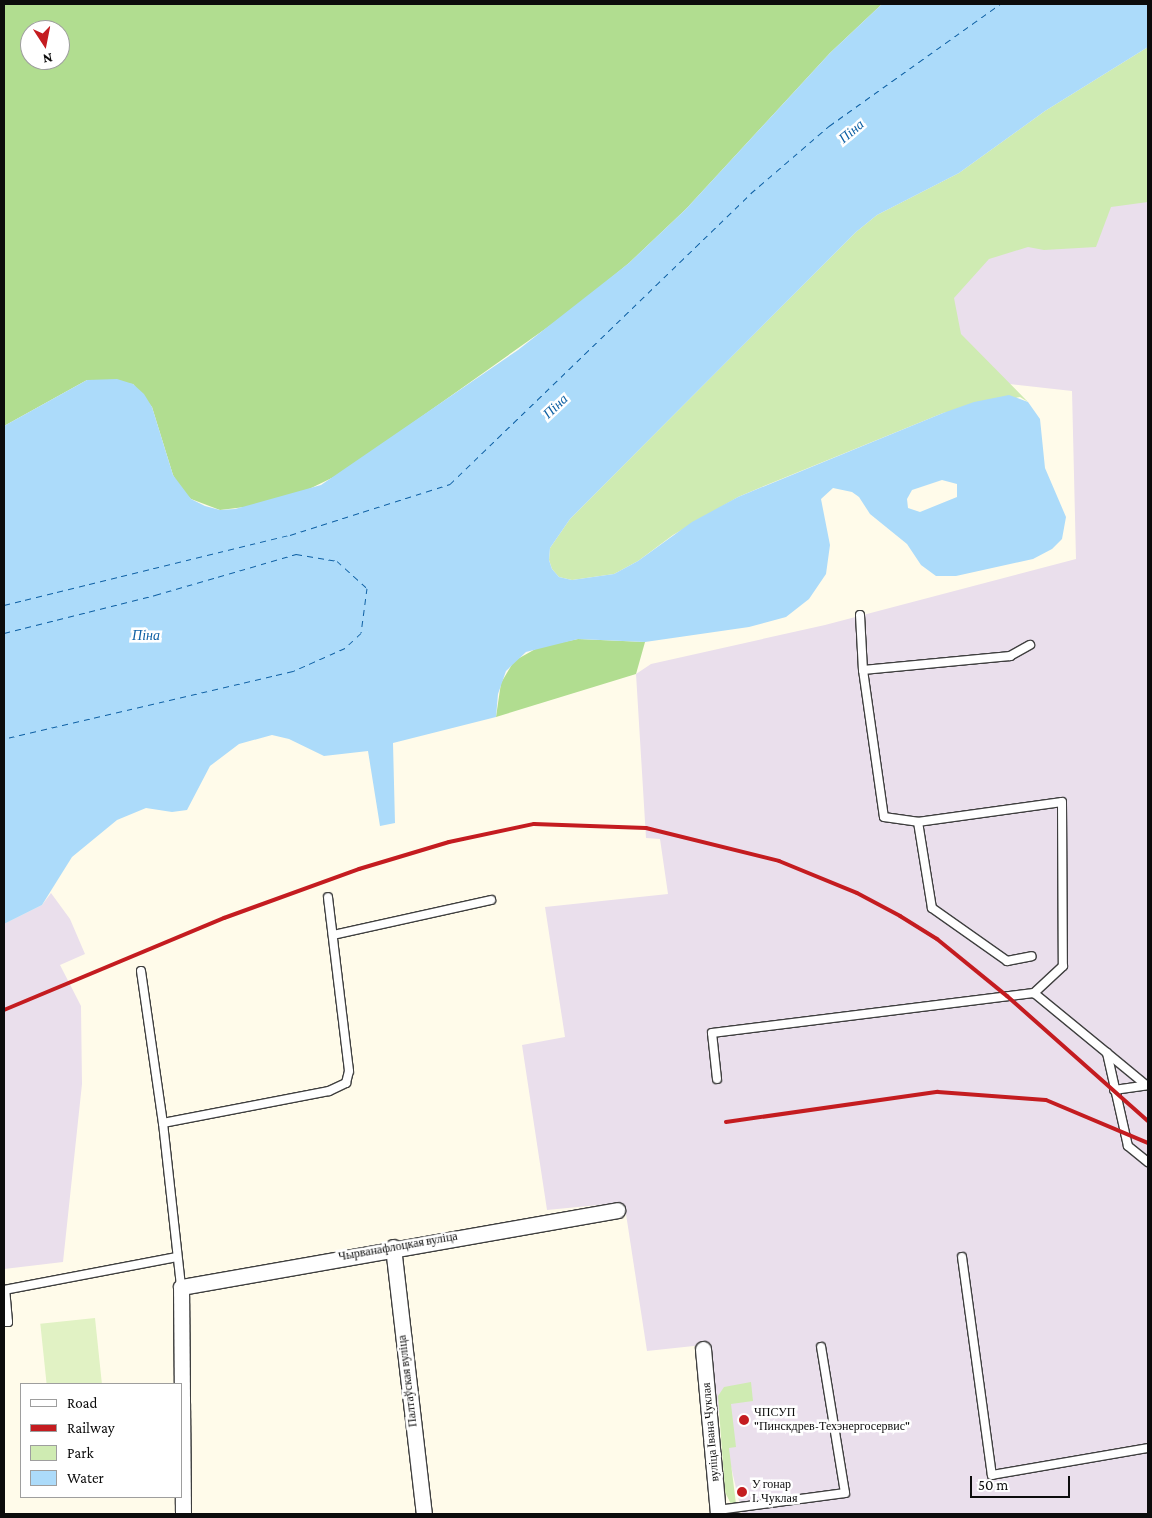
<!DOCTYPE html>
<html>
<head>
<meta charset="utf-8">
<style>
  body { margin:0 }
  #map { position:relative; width:1152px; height:1518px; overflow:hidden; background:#fffbea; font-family:"Crimson Pro",serif }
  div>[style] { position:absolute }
  .industrial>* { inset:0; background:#eadfec }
  .green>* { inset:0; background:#cfebb2 }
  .forest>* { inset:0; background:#b1dd90 }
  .pitch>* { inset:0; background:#e1f2c4; transform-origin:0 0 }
  .water>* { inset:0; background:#acdbfa }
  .ferry>* { height:1px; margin-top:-0.5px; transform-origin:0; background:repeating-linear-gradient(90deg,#0e60a4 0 6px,transparent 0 11px) }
  .roads { filter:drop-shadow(1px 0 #3f3f3f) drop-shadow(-1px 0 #3f3f3f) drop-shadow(0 1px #3f3f3f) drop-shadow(0 -1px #3f3f3f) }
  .service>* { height:8px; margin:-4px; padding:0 4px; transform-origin:4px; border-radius:4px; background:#fff }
  .minor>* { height:15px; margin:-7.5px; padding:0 7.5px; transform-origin:7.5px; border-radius:7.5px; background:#fff }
  .rail>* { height:4px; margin:-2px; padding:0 2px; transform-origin:2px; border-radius:2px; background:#c41c20 }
  .dots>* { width:14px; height:14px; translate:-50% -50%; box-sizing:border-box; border:2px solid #fff; border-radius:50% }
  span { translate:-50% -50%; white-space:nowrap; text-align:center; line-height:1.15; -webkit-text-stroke:5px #fff; paint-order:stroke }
  .street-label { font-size:12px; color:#0c0c0c }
  .poi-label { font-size:12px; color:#0c0c0c }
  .left { translate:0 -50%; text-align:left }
  .water-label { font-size:14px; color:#0e60a4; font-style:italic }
  .frame { position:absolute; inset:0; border:5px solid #0c0c0c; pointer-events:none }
  .legend { position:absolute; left:20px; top:1383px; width:162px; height:115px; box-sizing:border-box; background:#fff; border:1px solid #9e9e9e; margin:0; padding:6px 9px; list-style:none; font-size:15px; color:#0c0c0c }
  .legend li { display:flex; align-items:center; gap:10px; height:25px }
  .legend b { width:25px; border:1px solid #9e9e9e }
  .north { position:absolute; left:20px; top:20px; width:50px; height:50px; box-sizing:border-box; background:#fff; border:1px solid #9e9e9e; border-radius:50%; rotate:169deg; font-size:14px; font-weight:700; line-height:20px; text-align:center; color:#0c0c0c }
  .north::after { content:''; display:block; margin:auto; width:18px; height:22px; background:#c41c20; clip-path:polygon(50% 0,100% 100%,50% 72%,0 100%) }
  .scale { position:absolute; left:970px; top:1476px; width:100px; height:22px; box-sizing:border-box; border:2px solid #0c0c0c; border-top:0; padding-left:6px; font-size:15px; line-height:18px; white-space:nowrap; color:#0c0c0c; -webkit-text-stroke:4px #fff; paint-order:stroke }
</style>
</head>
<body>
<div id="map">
  <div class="industrial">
    <i style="clip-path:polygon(1148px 62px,1148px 1514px,742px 1514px,703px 1345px,647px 1351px,626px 1214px,619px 1203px,547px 1210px,522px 1045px,565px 1037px,545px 907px,668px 894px,660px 839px,646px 838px,636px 674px,651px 664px,825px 625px,1076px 559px,1072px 391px,975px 380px,667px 512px)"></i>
    <i style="clip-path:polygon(51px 893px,70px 919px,85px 954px,60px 965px,81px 1006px,82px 1084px,63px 1262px,4px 1269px,4px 924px,42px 905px)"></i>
  </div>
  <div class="green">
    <i style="clip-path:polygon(1148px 47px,1148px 202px,1111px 207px,1096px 247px,1044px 250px,1028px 247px,989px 259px,954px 298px,961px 334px,1028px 402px,1020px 397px,943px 413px,764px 486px,738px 497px,673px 535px,638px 561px,614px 574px,572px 580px,559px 577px,552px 569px,549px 560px,550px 548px,570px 519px,856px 232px,877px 215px,959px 173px,1045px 111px)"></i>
    <i style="clip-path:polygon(751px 1382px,753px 1401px,731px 1404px,736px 1447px,729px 1448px,736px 1504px,731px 1504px,725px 1492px,718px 1396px,724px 1387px)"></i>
  </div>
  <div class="forest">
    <i style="clip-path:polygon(evenodd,4px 4px,882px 4px,830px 53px,686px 209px,629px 263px,572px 310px,342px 473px,303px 492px,253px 506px,220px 510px,191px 499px,180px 488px,173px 475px,152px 407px,133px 384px,87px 380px,4px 426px,4px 4px,30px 30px,60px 30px,60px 60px,30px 60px,30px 30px)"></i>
    <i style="clip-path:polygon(578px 639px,645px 642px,636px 674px,496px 717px,501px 683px,514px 661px,539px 647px)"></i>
  </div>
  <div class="pitch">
    <i style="left:95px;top:1318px;width:66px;height:55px;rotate:84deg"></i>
  </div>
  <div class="water">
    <i style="clip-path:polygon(evenodd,882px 4px,1148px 4px,1148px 47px,1045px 111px,959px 173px,877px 215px,856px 232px,570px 519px,550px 548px,549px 560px,552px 569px,559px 577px,572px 580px,614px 574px,638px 561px,692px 522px,738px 497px,943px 413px,974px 402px,1009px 395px,1028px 402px,1040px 419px,1045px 468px,1066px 517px,1062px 539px,1052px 549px,1033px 559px,956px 576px,936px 576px,921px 565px,907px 544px,870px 514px,859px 497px,852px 492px,833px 488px,821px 499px,830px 545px,826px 574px,809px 599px,786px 617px,749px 627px,645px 642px,578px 639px,526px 652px,506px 671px,498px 694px,496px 717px,393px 743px,395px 823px,380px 826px,368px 751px,324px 756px,289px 739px,272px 735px,239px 744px,210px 766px,187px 810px,172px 812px,146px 808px,117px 820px,72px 857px,42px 905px,4px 924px,4px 426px,87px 380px,117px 379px,133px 384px,144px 394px,152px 407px,173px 475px,191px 499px,205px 506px,220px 510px,235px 509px,321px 485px,518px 350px,629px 263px,686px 209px,830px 53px,882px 4px,942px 480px,957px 484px,957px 497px,920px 512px,908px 508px,907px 499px,912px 490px,942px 480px)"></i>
  </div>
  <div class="ferry">
    <i style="left:4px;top:605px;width:294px;rotate:-13.8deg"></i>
    <i style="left:290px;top:535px;width:168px;rotate:-17.7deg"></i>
    <i style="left:450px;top:484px;width:419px;rotate:-44deg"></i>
    <i style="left:751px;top:193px;width:103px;rotate:-40.7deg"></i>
    <i style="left:829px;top:126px;width:210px;rotate:-35.5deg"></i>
    <i style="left:4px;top:633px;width:156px;rotate:-14.1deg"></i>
    <i style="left:155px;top:595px;width:147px;rotate:-16.2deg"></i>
    <i style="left:296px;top:554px;width:42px;rotate:9.7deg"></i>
    <i style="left:337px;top:561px;width:40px;rotate:42deg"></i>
    <i style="left:367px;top:588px;width:45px;rotate:97.6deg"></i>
    <i style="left:361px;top:633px;width:22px;rotate:137deg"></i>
    <i style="left:345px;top:648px;width:57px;rotate:156.1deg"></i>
    <i style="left:293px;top:671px;width:297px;rotate:166.8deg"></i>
  </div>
  <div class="roads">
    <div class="service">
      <i style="left:860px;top:615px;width:55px;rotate:86.9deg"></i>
      <i style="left:863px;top:670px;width:148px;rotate:81.9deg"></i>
      <i style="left:884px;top:817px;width:34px;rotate:8deg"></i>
      <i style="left:918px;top:822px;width:145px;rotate:-7.9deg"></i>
      <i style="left:1062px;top:802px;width:164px;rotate:89.7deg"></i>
      <i style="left:1063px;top:966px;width:40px;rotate:137deg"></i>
      <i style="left:863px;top:670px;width:148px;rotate:-5.4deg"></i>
      <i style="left:1010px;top:656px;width:23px;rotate:-29deg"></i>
      <i style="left:918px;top:822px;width:87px;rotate:80.8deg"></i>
      <i style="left:932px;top:908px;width:92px;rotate:35.2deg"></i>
      <i style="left:1007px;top:961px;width:25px;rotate:-11deg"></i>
      <i style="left:333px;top:935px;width:162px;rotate:-12.5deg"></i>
      <i style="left:141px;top:971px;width:154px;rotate:81.8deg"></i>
      <i style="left:163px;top:1123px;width:165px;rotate:83.7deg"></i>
      <i style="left:1107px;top:1053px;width:50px;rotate:39.4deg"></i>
      <i style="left:717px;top:1079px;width:46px;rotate:-96.2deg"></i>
      <i style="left:712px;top:1033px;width:324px;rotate:-7.1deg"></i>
      <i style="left:1034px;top:993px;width:94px;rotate:39.4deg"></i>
      <i style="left:1107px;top:1053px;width:95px;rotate:77.3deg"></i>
      <i style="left:1128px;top:1146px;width:26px;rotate:39deg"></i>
      <i style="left:1114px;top:1090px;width:34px;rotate:-8deg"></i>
      <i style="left:163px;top:1123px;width:169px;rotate:-10.9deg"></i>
      <i style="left:329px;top:1091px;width:19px;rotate:-25deg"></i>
      <i style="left:346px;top:1083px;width:12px;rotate:-76deg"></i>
      <i style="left:349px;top:1071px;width:175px;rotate:-96.9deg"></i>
      <i style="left:962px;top:1257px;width:220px;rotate:82.2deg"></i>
      <i style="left:992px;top:1475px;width:158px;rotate:-9.8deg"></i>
      <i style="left:4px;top:1290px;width:176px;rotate:-10.8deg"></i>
      <i style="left:4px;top:1322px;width:4px"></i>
      <i style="left:8px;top:1322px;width:32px;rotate:-95deg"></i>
      <i style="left:718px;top:1510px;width:128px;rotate:-7.6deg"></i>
      <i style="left:845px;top:1493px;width:148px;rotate:-99.3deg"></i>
    </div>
    <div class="minor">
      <i style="left:393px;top:1247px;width:269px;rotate:83.4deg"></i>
      <i style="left:703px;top:1349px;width:166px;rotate:84.8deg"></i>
      <i style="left:183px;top:1514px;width:227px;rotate:-90.5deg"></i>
      <i style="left:181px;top:1287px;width:443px;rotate:-10deg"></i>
    </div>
  </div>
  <div class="rail">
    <i style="left:4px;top:1010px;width:238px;rotate:-22.7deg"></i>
    <i style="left:224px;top:918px;width:144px;rotate:-19.9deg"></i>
    <i style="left:359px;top:869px;width:94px;rotate:-16.7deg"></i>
    <i style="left:449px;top:842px;width:87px;rotate:-12deg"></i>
    <i style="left:534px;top:824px;width:112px;rotate:2deg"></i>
    <i style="left:646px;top:828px;width:137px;rotate:13.9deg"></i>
    <i style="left:779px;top:861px;width:84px;rotate:22.3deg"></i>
    <i style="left:857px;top:893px;width:49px;rotate:28.1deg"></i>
    <i style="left:900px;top:916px;width:44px;rotate:31.9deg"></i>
    <i style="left:937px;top:939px;width:90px;rotate:39.2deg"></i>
    <i style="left:1007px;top:996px;width:188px;rotate:41.6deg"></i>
    <i style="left:726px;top:1122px;width:214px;rotate:-8.1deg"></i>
    <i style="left:938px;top:1092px;width:108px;rotate:4.2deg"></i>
    <i style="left:1046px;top:1100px;width:111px;rotate:22.9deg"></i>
  </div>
  <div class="dots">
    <i style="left:744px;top:1420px;background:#c41c20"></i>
    <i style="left:742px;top:1492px;background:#c41c20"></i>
  </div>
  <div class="street-label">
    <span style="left:398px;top:1247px;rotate:-10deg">Чырванафлоцкая вуліца</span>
    <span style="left:408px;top:1381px;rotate:-97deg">Палтаўская вуліца</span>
    <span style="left:711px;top:1432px;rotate:-95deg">вуліца Івана Чуклая</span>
  </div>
  <div class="poi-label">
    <span class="left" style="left:754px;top:1420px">ЧПСУП<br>"Пинскдрев-Техэнергосервис"</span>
    <span class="left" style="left:752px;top:1492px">У гонар<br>І. Чуклая</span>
  </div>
  <div class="water-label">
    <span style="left:851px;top:131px;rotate:-40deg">Піна</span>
    <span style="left:555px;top:406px;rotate:-43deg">Піна</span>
    <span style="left:146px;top:635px">Піна</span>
  </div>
  <div class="frame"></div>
  <ul class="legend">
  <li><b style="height:6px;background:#fff"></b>Road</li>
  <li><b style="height:6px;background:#c41c20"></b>Railway</li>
  <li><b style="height:14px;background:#cfebb2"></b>Park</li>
  <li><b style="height:14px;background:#acdbfa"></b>Water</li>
  </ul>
  <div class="north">N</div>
  <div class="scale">50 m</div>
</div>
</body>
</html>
